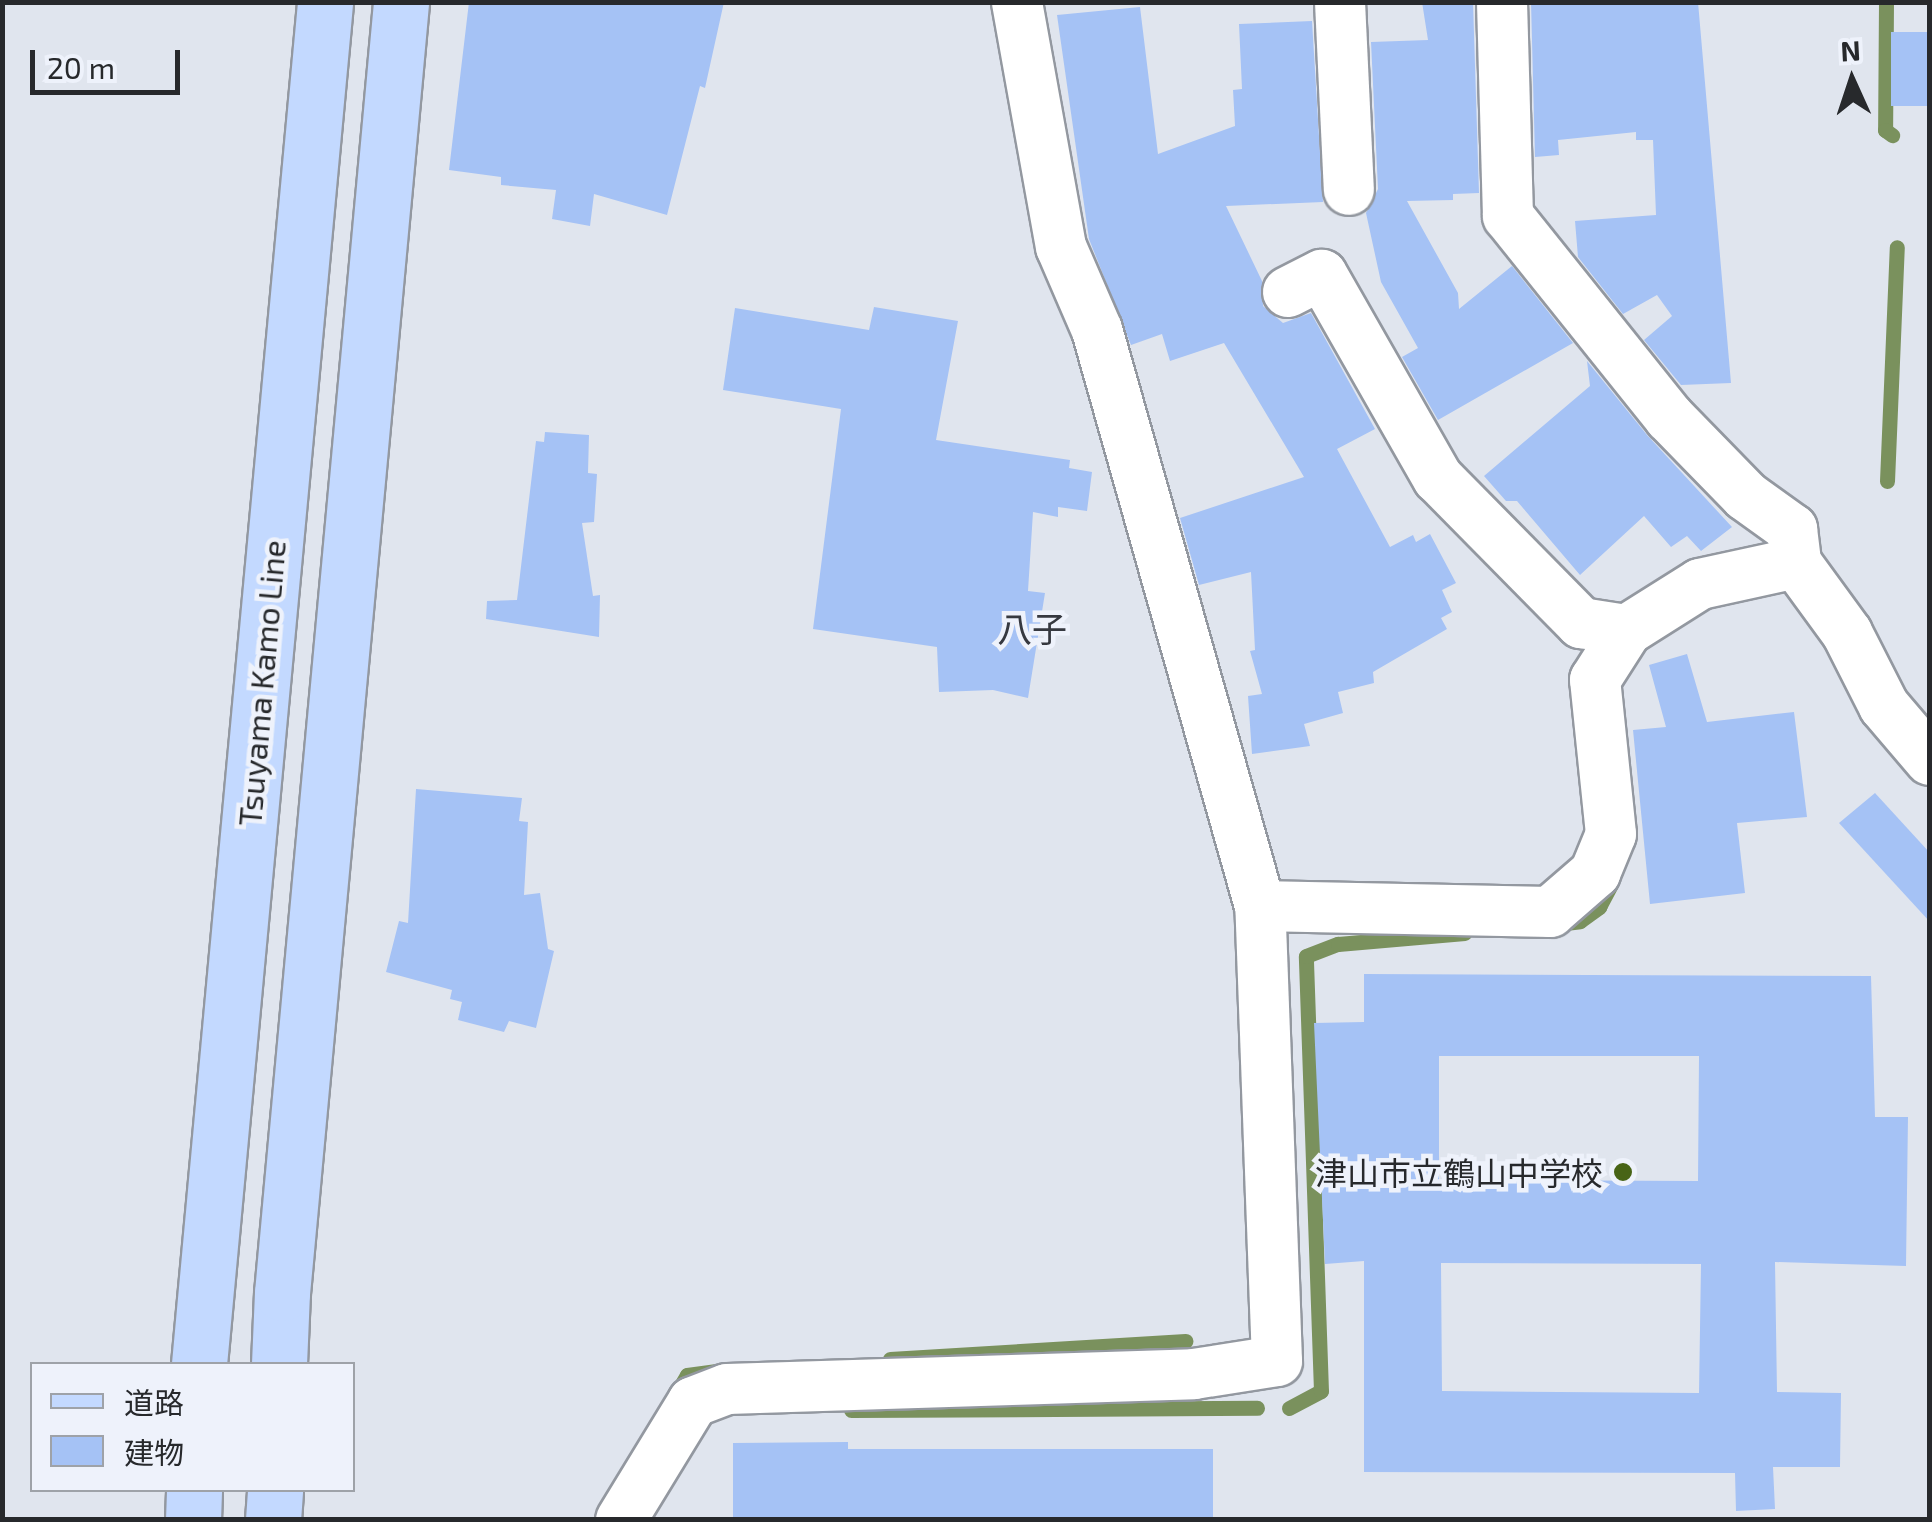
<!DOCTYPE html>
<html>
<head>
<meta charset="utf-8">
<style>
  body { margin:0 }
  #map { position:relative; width:1932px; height:1522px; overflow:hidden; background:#e0e5ee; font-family:"Exo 2","Noto Sans JP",sans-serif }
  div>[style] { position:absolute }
  .stream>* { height:15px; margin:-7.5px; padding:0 7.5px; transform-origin:7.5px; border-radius:7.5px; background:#7a915d }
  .building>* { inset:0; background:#a5c2f5; transform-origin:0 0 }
  .roads { filter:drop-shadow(2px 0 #9398a0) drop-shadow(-2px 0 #9398a0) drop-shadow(0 2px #9398a0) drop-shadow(0 -2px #9398a0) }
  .minor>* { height:50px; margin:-25px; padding:0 25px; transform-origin:25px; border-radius:25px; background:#fff }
  .primary>* { height:55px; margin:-27.5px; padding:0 27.5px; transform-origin:27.5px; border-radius:27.5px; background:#c3d9ff }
  .dots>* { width:28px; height:28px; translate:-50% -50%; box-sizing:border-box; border:5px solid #eef2fb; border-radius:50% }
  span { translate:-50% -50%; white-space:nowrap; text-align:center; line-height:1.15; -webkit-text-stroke:9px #eef2fb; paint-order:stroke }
  .street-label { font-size:32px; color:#27292c }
  .poi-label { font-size:32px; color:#27292c }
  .right { translate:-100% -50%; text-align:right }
  .neighbourhood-label { font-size:35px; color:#363940 }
  .frame { position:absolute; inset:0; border:5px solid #27292c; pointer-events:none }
  .legend { position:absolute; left:30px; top:1362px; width:325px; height:130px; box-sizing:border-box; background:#eef2fb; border:2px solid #9ea2a8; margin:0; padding:12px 18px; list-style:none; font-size:30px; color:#27292c }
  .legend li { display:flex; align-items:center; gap:20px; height:50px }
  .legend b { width:50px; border:2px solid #9ea2a8 }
  .north { position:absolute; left:1802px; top:30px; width:100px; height:100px; -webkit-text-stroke:8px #eef2fb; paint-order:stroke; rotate:357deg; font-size:28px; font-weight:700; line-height:40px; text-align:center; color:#27292c }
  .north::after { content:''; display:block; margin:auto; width:35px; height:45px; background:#27292c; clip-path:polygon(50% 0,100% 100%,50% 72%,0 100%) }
  .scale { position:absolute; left:30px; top:50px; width:150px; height:45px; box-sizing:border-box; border:5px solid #27292c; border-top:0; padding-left:12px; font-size:30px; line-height:35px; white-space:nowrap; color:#27292c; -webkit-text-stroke:8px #eef2fb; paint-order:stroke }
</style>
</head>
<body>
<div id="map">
  <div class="stream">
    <i style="left:1886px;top:2px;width:128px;rotate:90.4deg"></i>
    <i style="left:1885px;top:130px;width:9px;rotate:36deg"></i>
    <i style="left:1887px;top:481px;width:234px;rotate:-87.6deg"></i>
    <i style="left:1557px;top:924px;width:23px;rotate:-7deg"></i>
    <i style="left:1580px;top:921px;width:24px;rotate:-36deg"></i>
    <i style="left:1599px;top:907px;width:26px;rotate:-62deg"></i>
    <i style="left:890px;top:1359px;width:296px;rotate:-3.5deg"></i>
    <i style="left:676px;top:1394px;width:22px;rotate:-60deg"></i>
    <i style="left:687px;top:1375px;width:30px;rotate:-8deg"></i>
    <i style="left:1289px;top:1408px;width:36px;rotate:-28deg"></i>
    <i style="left:1321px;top:1391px;width:435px;rotate:-92deg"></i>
    <i style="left:1306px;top:956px;width:34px;rotate:-21deg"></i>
    <i style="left:1338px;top:944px;width:127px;rotate:-5deg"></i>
    <i style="left:851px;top:1410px;width:406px;rotate:-0.3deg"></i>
  </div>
  <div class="building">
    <i style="clip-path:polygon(469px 2px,724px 2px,705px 88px,700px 86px,667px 215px,594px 194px,590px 226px,552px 219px,556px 190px,501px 185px,501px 177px,449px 170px)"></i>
    <i style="clip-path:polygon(1422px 2px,1473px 2px,1479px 193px,1453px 194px,1453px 200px,1407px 201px,1458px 293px,1459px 309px,1512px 266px,1573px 343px,1438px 420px,1402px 357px,1418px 348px,1381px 282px,1366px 213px,1378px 189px,1371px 42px,1428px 40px)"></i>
    <i style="clip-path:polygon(1531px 2px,1698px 2px,1731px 383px,1681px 385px,1644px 340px,1672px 316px,1657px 295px,1623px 314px,1578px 257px,1575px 221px,1656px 215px,1653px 140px,1636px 140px,1636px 132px,1558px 140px,1559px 155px,1535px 157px)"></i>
    <i style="clip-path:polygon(1140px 7px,1158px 154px,1235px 126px,1233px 90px,1242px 89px,1239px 24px,1312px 21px,1323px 202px,1226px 206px,1262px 281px,1263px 306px,1283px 323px,1311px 313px,1375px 429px,1337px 449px,1390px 547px,1413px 535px,1416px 542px,1430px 534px,1456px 583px,1442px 590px,1452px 612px,1441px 618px,1447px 629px,1373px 672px,1374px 683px,1338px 692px,1343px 713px,1304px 724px,1310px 746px,1252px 754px,1248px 696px,1262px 694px,1250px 651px,1255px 650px,1251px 572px,1199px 585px,1180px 518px,1304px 477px,1224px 343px,1170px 361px,1162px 334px,1131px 345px,1089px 239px,1057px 15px)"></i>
    <i style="left:1891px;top:32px;width:39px;height:74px"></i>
    <i style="clip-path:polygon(874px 307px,958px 321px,936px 440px,1070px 460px,1069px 468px,1092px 472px,1087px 511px,1058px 507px,1058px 517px,1033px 512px,1028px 591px,1045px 593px,1028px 698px,993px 690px,939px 692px,937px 647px,813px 629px,841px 409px,723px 390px,735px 308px,869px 330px)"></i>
    <i style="clip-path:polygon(1587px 361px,1647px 435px,1732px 527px,1701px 551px,1687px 536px,1671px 547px,1644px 516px,1580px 575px,1517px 501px,1506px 501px,1484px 476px,1590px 386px)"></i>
    <i style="clip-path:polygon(545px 432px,589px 435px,588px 473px,597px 474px,594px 522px,582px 523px,593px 596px,600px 595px,599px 637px,486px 619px,487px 601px,517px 600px,536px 441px,544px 442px)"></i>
    <i style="clip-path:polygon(1687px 654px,1707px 722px,1794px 712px,1807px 817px,1737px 823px,1745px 893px,1650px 904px,1633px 730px,1666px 727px,1649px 665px)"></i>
    <i style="clip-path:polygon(416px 789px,522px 798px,519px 821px,528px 822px,524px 895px,540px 893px,548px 949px,554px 951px,536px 1028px,509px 1021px,504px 1032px,458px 1020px,462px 1002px,450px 999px,452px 990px,386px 972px,399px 921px,408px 923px)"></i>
    <i style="clip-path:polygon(1875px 793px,1930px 853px,1930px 922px,1839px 823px)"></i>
    <i style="clip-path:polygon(evenodd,1364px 974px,1871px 976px,1875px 1117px,1908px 1117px,1906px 1266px,1775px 1262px,1777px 1392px,1841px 1393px,1840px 1467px,1773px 1467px,1775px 1509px,1736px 1511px,1735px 1473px,1364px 1472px,1364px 1261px,1325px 1264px,1314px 1023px,1364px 1022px,1364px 974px,1439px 1056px,1699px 1056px,1698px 1181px,1439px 1180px,1439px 1056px,1364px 974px,1441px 1263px,1701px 1264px,1699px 1393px,1442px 1391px,1441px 1263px)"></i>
    <i style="clip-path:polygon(848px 1442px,848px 1449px,1213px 1449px,1213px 1520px,733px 1520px,733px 1443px)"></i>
  </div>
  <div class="roads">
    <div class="minor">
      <i style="left:1340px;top:2px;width:188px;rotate:87.3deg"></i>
      <i style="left:1502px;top:2px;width:214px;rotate:88.4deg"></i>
      <i style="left:1508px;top:216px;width:258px;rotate:51.3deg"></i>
      <i style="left:1669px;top:417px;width:110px;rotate:45.7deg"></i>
      <i style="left:1746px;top:496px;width:57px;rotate:35.7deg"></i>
      <i style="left:1792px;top:529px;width:34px;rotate:83deg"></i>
      <i style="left:1796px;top:563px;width:87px;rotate:53.9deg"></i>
      <i style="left:1847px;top:633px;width:82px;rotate:63.1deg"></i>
      <i style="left:1884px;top:706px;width:71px;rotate:49.6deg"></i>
      <i style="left:1288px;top:292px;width:38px;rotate:-27deg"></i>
      <i style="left:1322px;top:275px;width:234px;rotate:60.3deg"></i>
      <i style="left:1438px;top:478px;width:204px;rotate:45.4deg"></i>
      <i style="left:1581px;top:623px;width:47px;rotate:8.7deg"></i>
      <i style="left:1260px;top:906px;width:290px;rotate:1.2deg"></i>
      <i style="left:1550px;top:912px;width:60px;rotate:-40.9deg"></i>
      <i style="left:1595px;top:873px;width:42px;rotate:-67.7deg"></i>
      <i style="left:1611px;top:834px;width:155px;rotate:-95.9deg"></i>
      <i style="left:1595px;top:680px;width:59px;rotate:-57.4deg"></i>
      <i style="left:1627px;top:630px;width:86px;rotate:-32.2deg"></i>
      <i style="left:1700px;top:584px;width:98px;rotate:-12.3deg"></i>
      <i style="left:621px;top:1520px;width:138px;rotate:-58.6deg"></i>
      <i style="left:693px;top:1402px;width:36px;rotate:-21deg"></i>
      <i style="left:727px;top:1389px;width:467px;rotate:-1.8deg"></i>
      <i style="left:1194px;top:1374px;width:84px;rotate:-8.9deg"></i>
      <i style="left:1277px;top:1361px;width:455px;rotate:-92.1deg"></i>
      <i style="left:1260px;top:906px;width:599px;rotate:-105.8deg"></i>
      <i style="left:1097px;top:330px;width:90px;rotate:-113.4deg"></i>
      <i style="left:1061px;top:247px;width:249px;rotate:-100.2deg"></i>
    </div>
    <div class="primary">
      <i style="left:199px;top:1364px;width:1368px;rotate:-84.71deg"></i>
      <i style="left:279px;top:1364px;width:71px;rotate:-87.6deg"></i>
      <i style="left:282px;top:1293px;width:1296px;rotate:-84.73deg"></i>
      <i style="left:193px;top:1520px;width:30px;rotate:-88deg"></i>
      <i style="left:273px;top:1520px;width:30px;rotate:-86deg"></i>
    </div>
  </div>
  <div class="dots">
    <i style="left:1623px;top:1172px;background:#486416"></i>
  </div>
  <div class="street-label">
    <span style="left:261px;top:683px;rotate:-85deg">Tsuyama Kamo Line</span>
  </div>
  <div class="poi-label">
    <span class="right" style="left:1603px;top:1172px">津山市立鶴山中学校</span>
  </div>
  <div class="neighbourhood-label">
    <span style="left:1032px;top:628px">八子</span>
  </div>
  <div class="frame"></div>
  <ul class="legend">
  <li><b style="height:12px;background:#c3d9ff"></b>道路</li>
  <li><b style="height:28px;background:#a5c2f5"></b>建物</li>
  </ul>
  <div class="north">N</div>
  <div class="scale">20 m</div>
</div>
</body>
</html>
